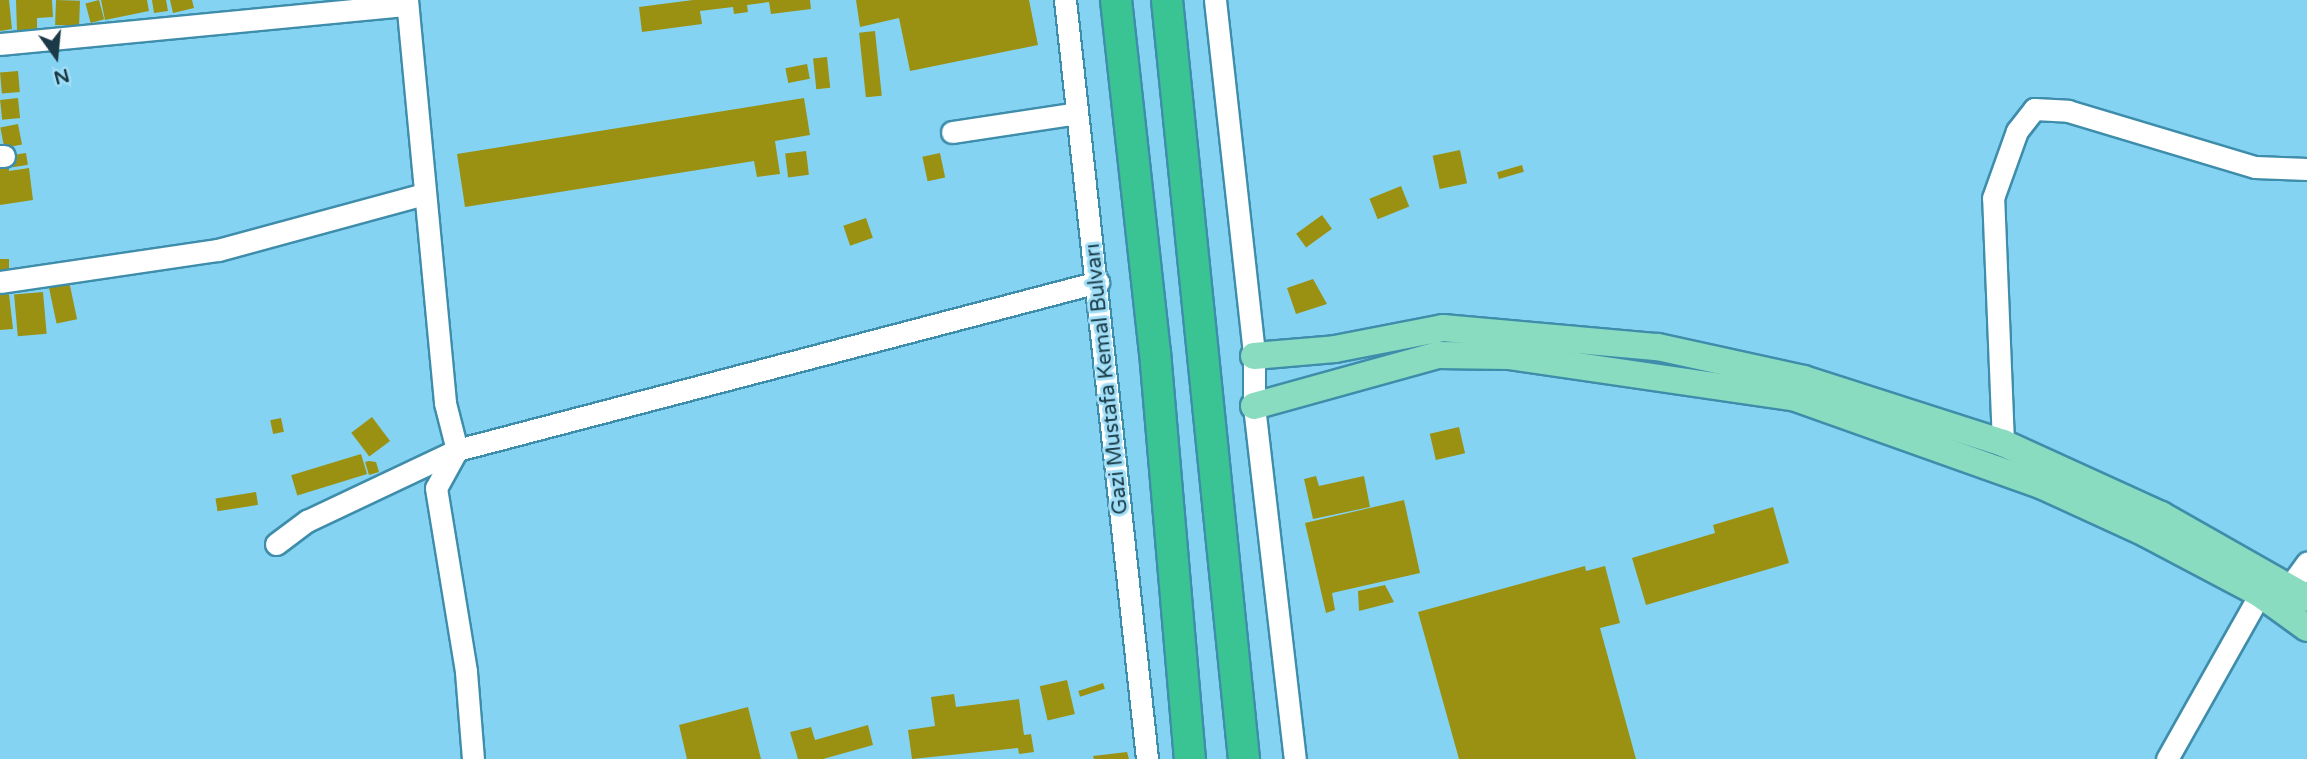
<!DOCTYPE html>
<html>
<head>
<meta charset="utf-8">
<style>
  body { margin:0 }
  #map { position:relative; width:2307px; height:759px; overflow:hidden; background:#85d3f2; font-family:"Varela Round",sans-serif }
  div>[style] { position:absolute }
  .building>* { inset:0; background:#9a9112; transform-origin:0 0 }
  .roads { filter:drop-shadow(2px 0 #3e8dab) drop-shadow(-2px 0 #3e8dab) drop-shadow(0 2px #3e8dab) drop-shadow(0 -2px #3e8dab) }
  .minor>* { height:21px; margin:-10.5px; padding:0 10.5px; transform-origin:10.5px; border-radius:10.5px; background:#fff }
  .major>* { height:26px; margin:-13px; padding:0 13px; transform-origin:13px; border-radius:13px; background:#89dcbf }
  .highway>* { height:30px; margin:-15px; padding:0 15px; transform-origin:15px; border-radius:15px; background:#3ac494 }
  span { translate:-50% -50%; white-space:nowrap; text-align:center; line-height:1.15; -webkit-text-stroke:6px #a1def7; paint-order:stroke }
  .street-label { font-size:21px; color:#193a46 }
  .north { position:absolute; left:21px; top:21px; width:70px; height:70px; -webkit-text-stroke:5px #a1def7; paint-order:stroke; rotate:165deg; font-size:19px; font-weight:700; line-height:28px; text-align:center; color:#193a46 }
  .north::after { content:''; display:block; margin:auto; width:24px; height:32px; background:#193a46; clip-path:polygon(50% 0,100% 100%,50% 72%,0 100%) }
</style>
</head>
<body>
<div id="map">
  <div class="building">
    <i style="clip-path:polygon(0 0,9px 0,12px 29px,0 31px)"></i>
    <i style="clip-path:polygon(16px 0,52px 0,53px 17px,37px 18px,37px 30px,17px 31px)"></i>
    <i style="left:56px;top:0;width:24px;height:25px;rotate:2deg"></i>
    <i style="left:99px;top:0;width:20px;height:14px;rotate:75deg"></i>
    <i style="clip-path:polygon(101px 0,147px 0,149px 11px,105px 20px)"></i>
    <i style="clip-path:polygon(152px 0,166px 0,168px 11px,154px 13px)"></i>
    <i style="clip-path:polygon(170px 0,192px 0,194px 8px,173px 13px)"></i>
    <i style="clip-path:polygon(693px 0,810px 0,811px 9px,771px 14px,769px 2px,747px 5px,748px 12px,734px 14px,733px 7px,700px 11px,702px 24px,642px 32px,639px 7px)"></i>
    <i style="clip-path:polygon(856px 0,1029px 0,1038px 45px,910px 71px,899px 18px,860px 27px)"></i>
    <i style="left:875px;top:31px;width:65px;height:16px;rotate:84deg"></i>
    <i style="left:827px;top:57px;width:31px;height:14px;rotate:84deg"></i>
    <i style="left:807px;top:64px;width:15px;height:22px;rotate:79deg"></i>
    <i style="left:18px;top:71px;width:21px;height:18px;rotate:85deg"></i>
    <i style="left:18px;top:98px;width:20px;height:18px;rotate:84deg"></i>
    <i style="clip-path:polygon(804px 98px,810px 135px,775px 141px,780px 174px,757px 177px,754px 161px,465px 207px,457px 154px)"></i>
    <i style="left:18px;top:124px;width:21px;height:18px;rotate:79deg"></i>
    <i style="left:1460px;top:150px;width:34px;height:28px;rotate:78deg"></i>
    <i style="left:806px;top:151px;width:24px;height:21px;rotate:83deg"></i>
    <i style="left:26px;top:153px;width:12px;height:15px;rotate:81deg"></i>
    <i style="left:940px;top:153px;width:25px;height:18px;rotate:78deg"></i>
    <i style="left:1522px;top:165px;width:7px;height:26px;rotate:74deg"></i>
    <i style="clip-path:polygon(9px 167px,9px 171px,29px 168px,33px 200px,0 205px,0 168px)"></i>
    <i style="left:1401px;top:186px;width:22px;height:34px;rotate:68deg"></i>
    <i style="left:1322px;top:215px;width:17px;height:32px;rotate:54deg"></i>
    <i style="left:866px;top:218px;width:21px;height:24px;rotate:71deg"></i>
    <i style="left:0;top:259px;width:9px;height:18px"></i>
    <i style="clip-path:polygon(1313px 279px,1327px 304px,1296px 314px,1287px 288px)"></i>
    <i style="left:69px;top:281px;width:39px;height:21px;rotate:78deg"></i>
    <i style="left:43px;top:292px;width:42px;height:29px;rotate:85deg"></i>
    <i style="clip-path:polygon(9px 294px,13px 329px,0 330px,0 295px)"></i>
    <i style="left:372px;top:417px;width:30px;height:26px;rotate:53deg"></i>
    <i style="left:281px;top:418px;width:14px;height:11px;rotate:78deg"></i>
    <i style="left:1459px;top:427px;width:27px;height:30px;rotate:77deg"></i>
    <i style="left:361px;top:454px;width:21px;height:73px;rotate:73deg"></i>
    <i style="clip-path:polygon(369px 461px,376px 462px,379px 472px,369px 475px,365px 462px)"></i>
    <i style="clip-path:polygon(1316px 476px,1319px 486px,1364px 476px,1370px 507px,1313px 519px,1304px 479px)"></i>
    <i style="left:256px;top:492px;width:13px;height:41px;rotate:81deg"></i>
    <i style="clip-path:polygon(1404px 500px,1420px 573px,1332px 593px,1335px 610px,1326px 613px,1305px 523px)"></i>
    <i style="clip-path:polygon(1773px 507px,1789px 563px,1646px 605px,1632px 558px,1715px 533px,1713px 525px)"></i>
    <i style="clip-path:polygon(1585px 566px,1586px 571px,1605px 566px,1620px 623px,1600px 628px,1636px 759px,1459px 759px,1418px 612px)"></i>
    <i style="clip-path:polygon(1385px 585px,1394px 602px,1359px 611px,1358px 591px)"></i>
    <i style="left:1067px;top:680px;width:35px;height:28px;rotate:77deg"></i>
    <i style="left:1103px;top:683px;width:6px;height:26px;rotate:72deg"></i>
    <i style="clip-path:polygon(954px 694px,956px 707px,1019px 699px,1024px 735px,1031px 734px,1034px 752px,1019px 754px,1018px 748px,912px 759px,908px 730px,935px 726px,931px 697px)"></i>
    <i style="clip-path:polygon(748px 707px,761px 759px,687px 759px,679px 725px)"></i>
    <i style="clip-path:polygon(868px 725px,873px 745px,823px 759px,798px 759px,790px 732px,811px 727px,815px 740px)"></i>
    <i style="clip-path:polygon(1127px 752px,1129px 759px,1094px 759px,1093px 756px)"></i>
  </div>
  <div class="roads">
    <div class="minor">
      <i style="left:407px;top:0;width:405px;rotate:84.6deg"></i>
      <i style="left:445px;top:403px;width:49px;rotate:75.7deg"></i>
      <i style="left:457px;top:450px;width:43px;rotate:118.9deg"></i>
      <i style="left:436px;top:488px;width:186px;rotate:80.7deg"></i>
      <i style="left:466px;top:672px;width:87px;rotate:85.4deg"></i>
      <i style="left:1065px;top:0;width:763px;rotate:83.83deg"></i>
      <i style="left:1215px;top:0;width:358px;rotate:83.7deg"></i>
      <i style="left:1254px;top:356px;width:50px;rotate:90deg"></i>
      <i style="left:1254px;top:406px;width:355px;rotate:83.4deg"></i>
      <i style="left:0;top:44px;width:409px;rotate:-5.5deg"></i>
      <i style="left:952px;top:132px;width:126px;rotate:-8.6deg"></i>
      <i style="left:0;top:156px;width:4px"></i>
      <i style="left:0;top:282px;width:220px;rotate:-8.4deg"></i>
      <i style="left:218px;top:250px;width:213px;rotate:-15.2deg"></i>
      <i style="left:2003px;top:443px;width:245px;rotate:-92.3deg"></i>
      <i style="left:1993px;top:198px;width:71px;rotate:-70.3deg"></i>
      <i style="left:2017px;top:131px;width:28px;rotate:-52deg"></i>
      <i style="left:2034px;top:109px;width:34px;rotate:3deg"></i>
      <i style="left:2068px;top:111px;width:195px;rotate:16.7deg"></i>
      <i style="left:2255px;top:167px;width:52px;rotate:2.2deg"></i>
      <i style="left:276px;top:544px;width:39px;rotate:-37deg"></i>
      <i style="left:307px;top:521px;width:166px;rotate:-25.3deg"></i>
      <i style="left:457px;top:450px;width:663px;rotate:-14.69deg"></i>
      <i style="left:2290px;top:586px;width:29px;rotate:-54deg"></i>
      <i style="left:2167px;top:759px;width:189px;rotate:-60.6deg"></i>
    </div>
    <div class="major">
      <i style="left:1254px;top:356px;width:81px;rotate:-4.9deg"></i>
      <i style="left:1335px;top:349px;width:110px;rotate:-11deg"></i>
      <i style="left:1443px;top:328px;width:216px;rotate:5.1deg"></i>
      <i style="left:1658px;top:347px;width:149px;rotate:12.4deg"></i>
      <i style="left:1804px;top:379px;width:209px;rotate:17.8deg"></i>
      <i style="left:2003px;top:443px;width:174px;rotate:24.5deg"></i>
      <i style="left:2161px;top:515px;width:168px;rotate:29.6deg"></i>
      <i style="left:1254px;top:406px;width:191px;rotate:-15.5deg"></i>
      <i style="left:1438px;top:355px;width:71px;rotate:0.8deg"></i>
      <i style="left:1509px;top:356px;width:290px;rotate:8.3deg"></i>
      <i style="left:1796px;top:398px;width:262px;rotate:19.6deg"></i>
      <i style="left:2043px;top:486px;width:112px;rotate:24.7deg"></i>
      <i style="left:2145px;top:533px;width:130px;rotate:27.9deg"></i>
      <i style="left:2260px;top:594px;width:58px;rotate:35.9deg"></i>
    </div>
    <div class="highway">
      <i style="left:1116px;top:0;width:354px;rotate:83.7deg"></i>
      <i style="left:1155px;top:352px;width:409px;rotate:85.1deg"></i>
      <i style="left:1167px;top:0;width:763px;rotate:84.21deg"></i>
    </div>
  </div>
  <div class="street-label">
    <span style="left:1107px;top:379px;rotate:-96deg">Gazi Mustafa Kemal Bulvarı</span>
  </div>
  <div class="north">N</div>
</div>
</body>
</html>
